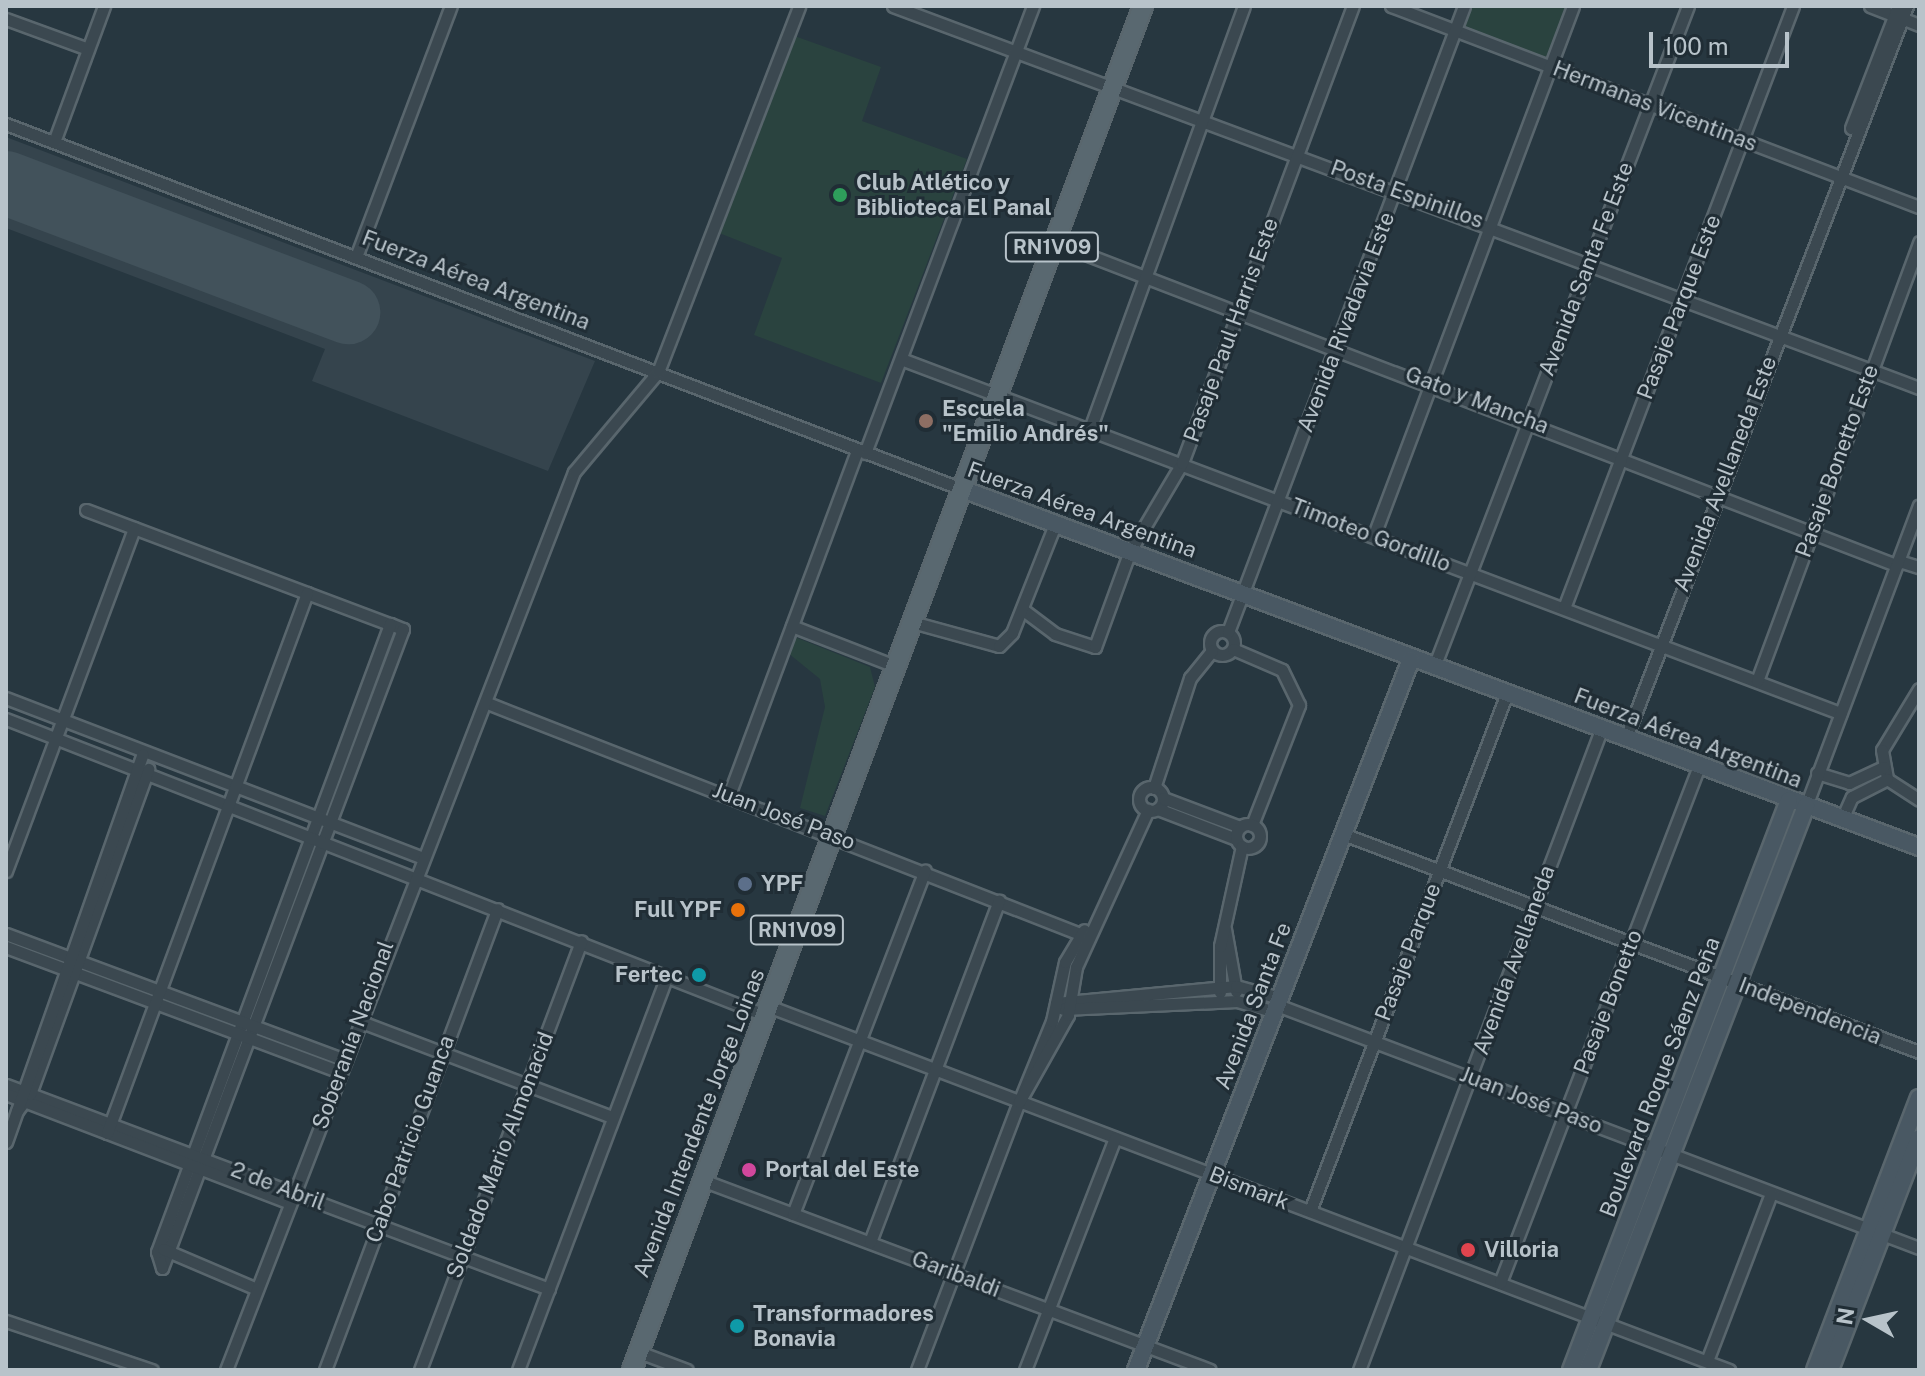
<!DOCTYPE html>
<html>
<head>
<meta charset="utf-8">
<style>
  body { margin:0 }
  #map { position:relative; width:1925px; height:1376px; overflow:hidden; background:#273740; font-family:"Public Sans",sans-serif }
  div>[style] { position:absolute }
  .airport>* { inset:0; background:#35444d }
  .green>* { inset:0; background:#2a433f }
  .runway>* { height:64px; margin:-32px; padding:0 32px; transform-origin:32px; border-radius:32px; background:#42525b }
  .roads { filter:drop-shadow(2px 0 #59666d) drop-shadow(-2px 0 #59666d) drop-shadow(0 2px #59666d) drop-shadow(0 -2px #59666d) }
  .street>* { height:11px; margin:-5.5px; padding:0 5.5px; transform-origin:5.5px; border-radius:5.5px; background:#3b4850 }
  .street>.ring { margin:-5.5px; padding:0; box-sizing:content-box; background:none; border:11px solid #3b4850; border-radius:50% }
  .secondary>* { height:16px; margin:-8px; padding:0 8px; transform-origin:8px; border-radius:8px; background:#495863 }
  .primary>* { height:18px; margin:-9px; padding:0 9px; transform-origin:9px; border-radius:9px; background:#596870 }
  .dots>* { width:22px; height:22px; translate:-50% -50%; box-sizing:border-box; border:4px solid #202d35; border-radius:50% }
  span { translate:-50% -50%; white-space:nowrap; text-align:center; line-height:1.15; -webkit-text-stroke:6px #202d35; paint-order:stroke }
  .shield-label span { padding:2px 6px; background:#202d35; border:2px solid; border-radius:6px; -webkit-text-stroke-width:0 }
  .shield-label { font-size:20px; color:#b8c3ca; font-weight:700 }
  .street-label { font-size:22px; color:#b8c3ca }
  .poi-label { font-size:22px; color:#b8c3ca; font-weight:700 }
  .left { translate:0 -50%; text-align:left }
  .right { translate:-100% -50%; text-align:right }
  .frame { position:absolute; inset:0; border:8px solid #b8c3ca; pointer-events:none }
  .north { position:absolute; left:1829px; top:1280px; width:80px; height:80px; -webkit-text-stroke:6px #202d35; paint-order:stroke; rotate:279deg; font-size:22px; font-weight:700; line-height:32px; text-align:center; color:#b8c3ca }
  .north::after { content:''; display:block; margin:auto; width:28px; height:36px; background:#b8c3ca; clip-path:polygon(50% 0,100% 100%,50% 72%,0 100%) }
  .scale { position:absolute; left:1649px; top:32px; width:140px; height:36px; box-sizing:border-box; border:4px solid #b8c3ca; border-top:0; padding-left:10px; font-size:24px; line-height:28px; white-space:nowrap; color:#b8c3ca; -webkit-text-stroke:6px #202d35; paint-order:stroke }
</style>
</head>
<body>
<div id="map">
  <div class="airport">
    <i style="clip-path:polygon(6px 137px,595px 361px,548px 471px,312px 381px,325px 349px,6px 228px)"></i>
  </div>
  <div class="green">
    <i style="clip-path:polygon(1464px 6px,1573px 6px,1551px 67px,1455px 30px)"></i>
    <i style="clip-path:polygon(789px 34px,881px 67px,862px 121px,967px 159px,881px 383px,754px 335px,782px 258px,714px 231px)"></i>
    <i style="clip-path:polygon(795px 637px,870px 667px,875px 687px,825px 816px,800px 808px,825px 707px,820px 679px,788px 653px)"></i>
  </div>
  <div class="runway">
    <i style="left:6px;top:183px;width:366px;rotate:20.7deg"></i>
  </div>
  <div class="roads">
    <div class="street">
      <i style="left:893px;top:6px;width:1095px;rotate:20.42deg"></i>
      <i style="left:1391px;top:6px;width:565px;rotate:20.84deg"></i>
      <i style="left:1870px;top:6px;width:53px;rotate:21.2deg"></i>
      <i style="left:6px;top:19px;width:87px;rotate:20.1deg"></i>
      <i style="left:6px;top:124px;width:1023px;rotate:20.9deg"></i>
      <i style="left:1851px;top:128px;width:131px;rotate:-68.9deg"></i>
      <i style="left:54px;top:142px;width:145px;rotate:-69.8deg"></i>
      <i style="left:1054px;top:242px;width:902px;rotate:20.99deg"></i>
      <i style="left:356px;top:257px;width:268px;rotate:-69.3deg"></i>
      <i style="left:901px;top:359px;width:1004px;rotate:20.66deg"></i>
      <i style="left:1090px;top:429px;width:450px;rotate:-70deg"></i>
      <i style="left:865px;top:453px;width:478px;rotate:-69.4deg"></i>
      <i style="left:86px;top:510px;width:325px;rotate:20.6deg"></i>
      <i style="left:390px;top:624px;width:14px;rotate:21deg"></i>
      <i style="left:403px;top:629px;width:683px;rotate:110.66deg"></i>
      <i style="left:162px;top:1268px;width:17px;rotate:-107deg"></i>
      <i style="left:157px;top:1252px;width:670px;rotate:-69.64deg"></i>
      <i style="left:1374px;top:535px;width:565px;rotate:-69.38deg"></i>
      <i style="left:1899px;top:561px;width:21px;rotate:17deg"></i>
      <i style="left:1564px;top:608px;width:644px;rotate:-69.17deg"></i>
      <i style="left:1022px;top:609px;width:41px;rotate:37.1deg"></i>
      <i style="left:1055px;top:634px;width:42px;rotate:18deg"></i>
      <i style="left:1095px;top:647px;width:102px;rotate:-70deg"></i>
      <i style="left:1130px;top:551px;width:102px;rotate:-59.4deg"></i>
      <i style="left:1182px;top:463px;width:488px;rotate:-69.5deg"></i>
      <i style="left:912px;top:622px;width:90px;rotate:15.4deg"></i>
      <i style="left:999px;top:646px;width:18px;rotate:-45deg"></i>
      <i style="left:1012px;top:633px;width:119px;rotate:-68.4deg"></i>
      <i style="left:792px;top:626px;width:110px;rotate:21.2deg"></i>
      <i class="ring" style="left:1210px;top:631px;width:13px;height:13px"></i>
      <i style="left:1228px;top:632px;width:669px;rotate:-69.34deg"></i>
      <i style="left:1233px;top:649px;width:53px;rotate:23.2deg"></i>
      <i style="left:1282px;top:670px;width:39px;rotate:64deg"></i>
      <i style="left:1299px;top:705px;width:129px;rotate:111.4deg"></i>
      <i style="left:1434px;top:667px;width:708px;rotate:-68.98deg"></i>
      <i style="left:1757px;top:681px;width:468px;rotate:-69.7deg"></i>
      <i style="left:1919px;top:689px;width:71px;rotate:121.2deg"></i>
      <i style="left:1882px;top:750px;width:29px;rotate:80deg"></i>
      <i style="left:1887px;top:779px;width:38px;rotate:33deg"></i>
      <i style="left:6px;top:698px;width:443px;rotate:21deg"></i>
      <i style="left:487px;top:703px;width:636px;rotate:21.28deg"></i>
      <i style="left:6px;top:719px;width:815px;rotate:21.31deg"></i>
      <i style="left:1817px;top:773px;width:34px;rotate:17deg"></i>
      <i style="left:1849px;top:783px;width:38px;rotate:-25deg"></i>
      <i class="ring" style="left:1139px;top:787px;width:13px;height:13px"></i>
      <i style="left:1154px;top:788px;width:116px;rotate:-71.9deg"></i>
      <i style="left:1190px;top:678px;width:35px;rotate:-51deg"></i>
      <i style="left:729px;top:795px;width:368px;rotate:-69.6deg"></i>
      <i style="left:1163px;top:798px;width:82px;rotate:20.6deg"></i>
      <i style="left:1806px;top:806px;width:321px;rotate:-69.4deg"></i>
      <i style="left:1158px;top:809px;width:84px;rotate:21deg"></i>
      <i style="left:1842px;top:819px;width:24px;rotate:-66deg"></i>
      <i style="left:1852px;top:797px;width:39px;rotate:-27deg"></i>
      <i class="ring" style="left:1236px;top:824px;width:13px;height:13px"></i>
      <i style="left:1343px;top:834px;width:616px;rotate:20.73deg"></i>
      <i style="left:6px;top:871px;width:366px;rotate:-69.5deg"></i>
      <i style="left:1225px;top:929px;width:63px;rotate:79.9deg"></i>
      <i style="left:6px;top:934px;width:362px;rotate:20.4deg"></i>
      <i style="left:6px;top:947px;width:357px;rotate:20.5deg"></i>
      <i style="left:1220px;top:992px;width:46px;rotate:-90deg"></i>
      <i style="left:1220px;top:946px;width:102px;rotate:-77.6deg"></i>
      <i style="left:1056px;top:1003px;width:181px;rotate:-5.4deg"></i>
      <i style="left:1236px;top:986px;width:46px;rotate:15.3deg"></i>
      <i style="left:1277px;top:1005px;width:686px;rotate:20.73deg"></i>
      <i style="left:768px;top:1006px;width:1028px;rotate:20.75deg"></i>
      <i style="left:1063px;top:1009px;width:174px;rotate:-2.6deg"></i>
      <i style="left:1237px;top:1001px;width:40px;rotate:16deg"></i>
      <i style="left:359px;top:1021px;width:271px;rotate:20.8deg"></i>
      <i style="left:6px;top:1085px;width:580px;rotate:20.59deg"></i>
      <i style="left:6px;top:1094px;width:304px;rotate:21deg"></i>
      <i style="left:1019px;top:1102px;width:87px;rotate:-67.8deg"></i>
      <i style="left:1052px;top:1021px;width:60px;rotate:-77.6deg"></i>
      <i style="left:1065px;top:962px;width:37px;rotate:-59deg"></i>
      <i style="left:17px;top:1111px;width:21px;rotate:-53deg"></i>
      <i style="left:30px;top:1094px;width:346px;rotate:-70deg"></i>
      <i style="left:107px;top:1133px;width:576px;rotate:-69.68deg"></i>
      <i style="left:6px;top:1142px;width:411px;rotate:-70.6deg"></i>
      <i style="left:702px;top:1180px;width:542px;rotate:20.51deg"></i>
      <i style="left:1310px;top:1211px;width:554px;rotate:-69.18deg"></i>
      <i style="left:793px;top:1214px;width:368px;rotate:-69deg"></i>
      <i style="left:870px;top:1242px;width:365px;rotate:-69.3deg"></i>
      <i style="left:163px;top:1249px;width:102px;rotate:23.1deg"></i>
      <i style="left:1500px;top:1283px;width:554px;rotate:-68.95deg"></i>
      <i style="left:6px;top:1321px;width:154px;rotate:18.6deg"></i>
      <i style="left:639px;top:1352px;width:51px;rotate:20.6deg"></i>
      <i style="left:1707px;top:1361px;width:180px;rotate:-69.1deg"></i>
      <i style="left:226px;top:1370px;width:963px;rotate:-68.82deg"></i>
      <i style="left:574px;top:472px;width:131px;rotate:-50deg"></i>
      <i style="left:658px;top:372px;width:392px;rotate:-68.9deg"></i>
      <i style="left:325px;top:1370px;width:492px;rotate:-69.5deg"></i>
      <i style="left:420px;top:1370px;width:458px;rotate:-69.4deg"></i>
      <i style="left:518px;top:1370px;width:419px;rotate:-69.3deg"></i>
      <i style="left:917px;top:1370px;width:287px;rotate:-69.2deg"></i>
      <i style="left:1019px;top:1102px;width:100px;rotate:-60.6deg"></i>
      <i style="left:1068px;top:1015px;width:49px;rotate:-80.5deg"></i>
      <i style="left:1076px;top:967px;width:173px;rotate:-65.4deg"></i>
      <i style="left:1025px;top:1370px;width:249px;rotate:-68.8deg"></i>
      <i style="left:1359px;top:1370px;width:684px;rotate:-69.29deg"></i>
      <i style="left:1601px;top:730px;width:26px;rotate:11deg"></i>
      <i style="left:1627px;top:735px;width:781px;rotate:-68.99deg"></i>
    </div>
    <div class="secondary">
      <i style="left:962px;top:489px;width:1022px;rotate:20.51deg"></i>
      <i style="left:1136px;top:1370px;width:762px;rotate:-68.85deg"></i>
      <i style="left:1571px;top:1370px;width:610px;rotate:-69.07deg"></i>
      <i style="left:1588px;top:1370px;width:605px;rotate:-68.87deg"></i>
      <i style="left:1815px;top:1370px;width:291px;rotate:-69.1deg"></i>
      <i style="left:1830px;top:1370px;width:248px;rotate:-69deg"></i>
    </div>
    <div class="primary">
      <i style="left:632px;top:1370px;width:1457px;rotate:-69.46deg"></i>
    </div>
  </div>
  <div class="dots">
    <i style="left:840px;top:195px;background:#2e9e5b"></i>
    <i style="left:926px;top:421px;background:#8d6e63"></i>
    <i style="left:745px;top:884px;background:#5c6f8a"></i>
    <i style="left:738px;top:910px;background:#e8710a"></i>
    <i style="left:699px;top:975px;background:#0f9aa8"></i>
    <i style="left:749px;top:1170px;background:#d1479c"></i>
    <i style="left:1468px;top:1250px;background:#e0444e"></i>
    <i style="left:737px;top:1326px;background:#0f9aa8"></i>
  </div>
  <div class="shield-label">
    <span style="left:1052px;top:247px">RN1V09</span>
    <span style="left:797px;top:930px">RN1V09</span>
  </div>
  <div class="street-label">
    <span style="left:1655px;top:106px;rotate:21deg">Hermanas Vicentinas</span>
    <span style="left:1407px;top:194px;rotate:20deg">Posta Espinillos</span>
    <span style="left:1586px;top:269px;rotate:-69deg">Avenida Santa Fe Este</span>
    <span style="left:476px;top:280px;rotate:21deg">Fuerza Aérea Argentina</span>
    <span style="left:1679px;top:307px;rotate:-69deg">Pasaje Parque Este</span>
    <span style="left:1346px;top:322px;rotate:-69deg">Avenida Rivadavia Este</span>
    <span style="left:1231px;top:330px;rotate:-70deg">Pasaje Paul Harris Este</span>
    <span style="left:1477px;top:400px;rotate:21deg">Gato y Mancha</span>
    <span style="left:1837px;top:461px;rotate:-70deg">Pasaje Bonetto Este</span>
    <span style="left:1725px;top:474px;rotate:-69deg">Avenida Avellaneda Este</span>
    <span style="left:1082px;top:510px;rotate:20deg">Fuerza Aérea Argentina</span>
    <span style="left:1371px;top:535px;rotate:21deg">Timoteo Gordillo</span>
    <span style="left:1688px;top:738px;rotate:21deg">Fuerza Aérea Argentina</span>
    <span style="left:784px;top:816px;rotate:21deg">Juan José Paso</span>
    <span style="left:1408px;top:952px;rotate:-69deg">Pasaje Parque</span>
    <span style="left:1514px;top:960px;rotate:-70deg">Avenida Avellaneda</span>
    <span style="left:1608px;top:1002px;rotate:-69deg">Pasaje Bonetto</span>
    <span style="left:1253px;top:1006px;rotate:-69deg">Avenida Santa Fe</span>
    <span style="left:1810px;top:1011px;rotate:21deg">Independencia</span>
    <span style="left:353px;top:1035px;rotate:-70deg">Soberanía Nacional</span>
    <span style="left:1660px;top:1077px;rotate:-69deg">Boulevard Roque Sáenz Peña</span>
    <span style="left:1531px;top:1100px;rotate:21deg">Juan José Paso</span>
    <span style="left:699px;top:1123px;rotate:-69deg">Avenida Intendente Jorge Loinas</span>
    <span style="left:410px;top:1139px;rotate:-70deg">Cabo Patricio Guanca</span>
    <span style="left:500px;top:1155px;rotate:-69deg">Soldado Mario Almonacid</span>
    <span style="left:278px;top:1186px;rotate:21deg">2 de Abril</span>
    <span style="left:1249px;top:1188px;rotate:21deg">Bismark</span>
    <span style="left:956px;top:1274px;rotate:21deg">Garibaldi</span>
  </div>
  <div class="poi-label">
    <span class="left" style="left:856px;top:195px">Club Atlético y<br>Biblioteca El Panal</span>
    <span class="left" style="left:942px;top:421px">Escuela<br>"Emilio Andrés"</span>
    <span class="left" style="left:761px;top:884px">YPF</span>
    <span class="right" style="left:722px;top:910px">Full YPF</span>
    <span class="right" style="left:683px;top:975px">Fertec</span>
    <span class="left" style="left:765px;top:1170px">Portal del Este</span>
    <span class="left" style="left:1484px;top:1250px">Villoria</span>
    <span class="left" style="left:753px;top:1326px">Transformadores<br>Bonavia</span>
  </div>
  <div class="frame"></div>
  <div class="north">N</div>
  <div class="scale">100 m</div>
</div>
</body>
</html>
